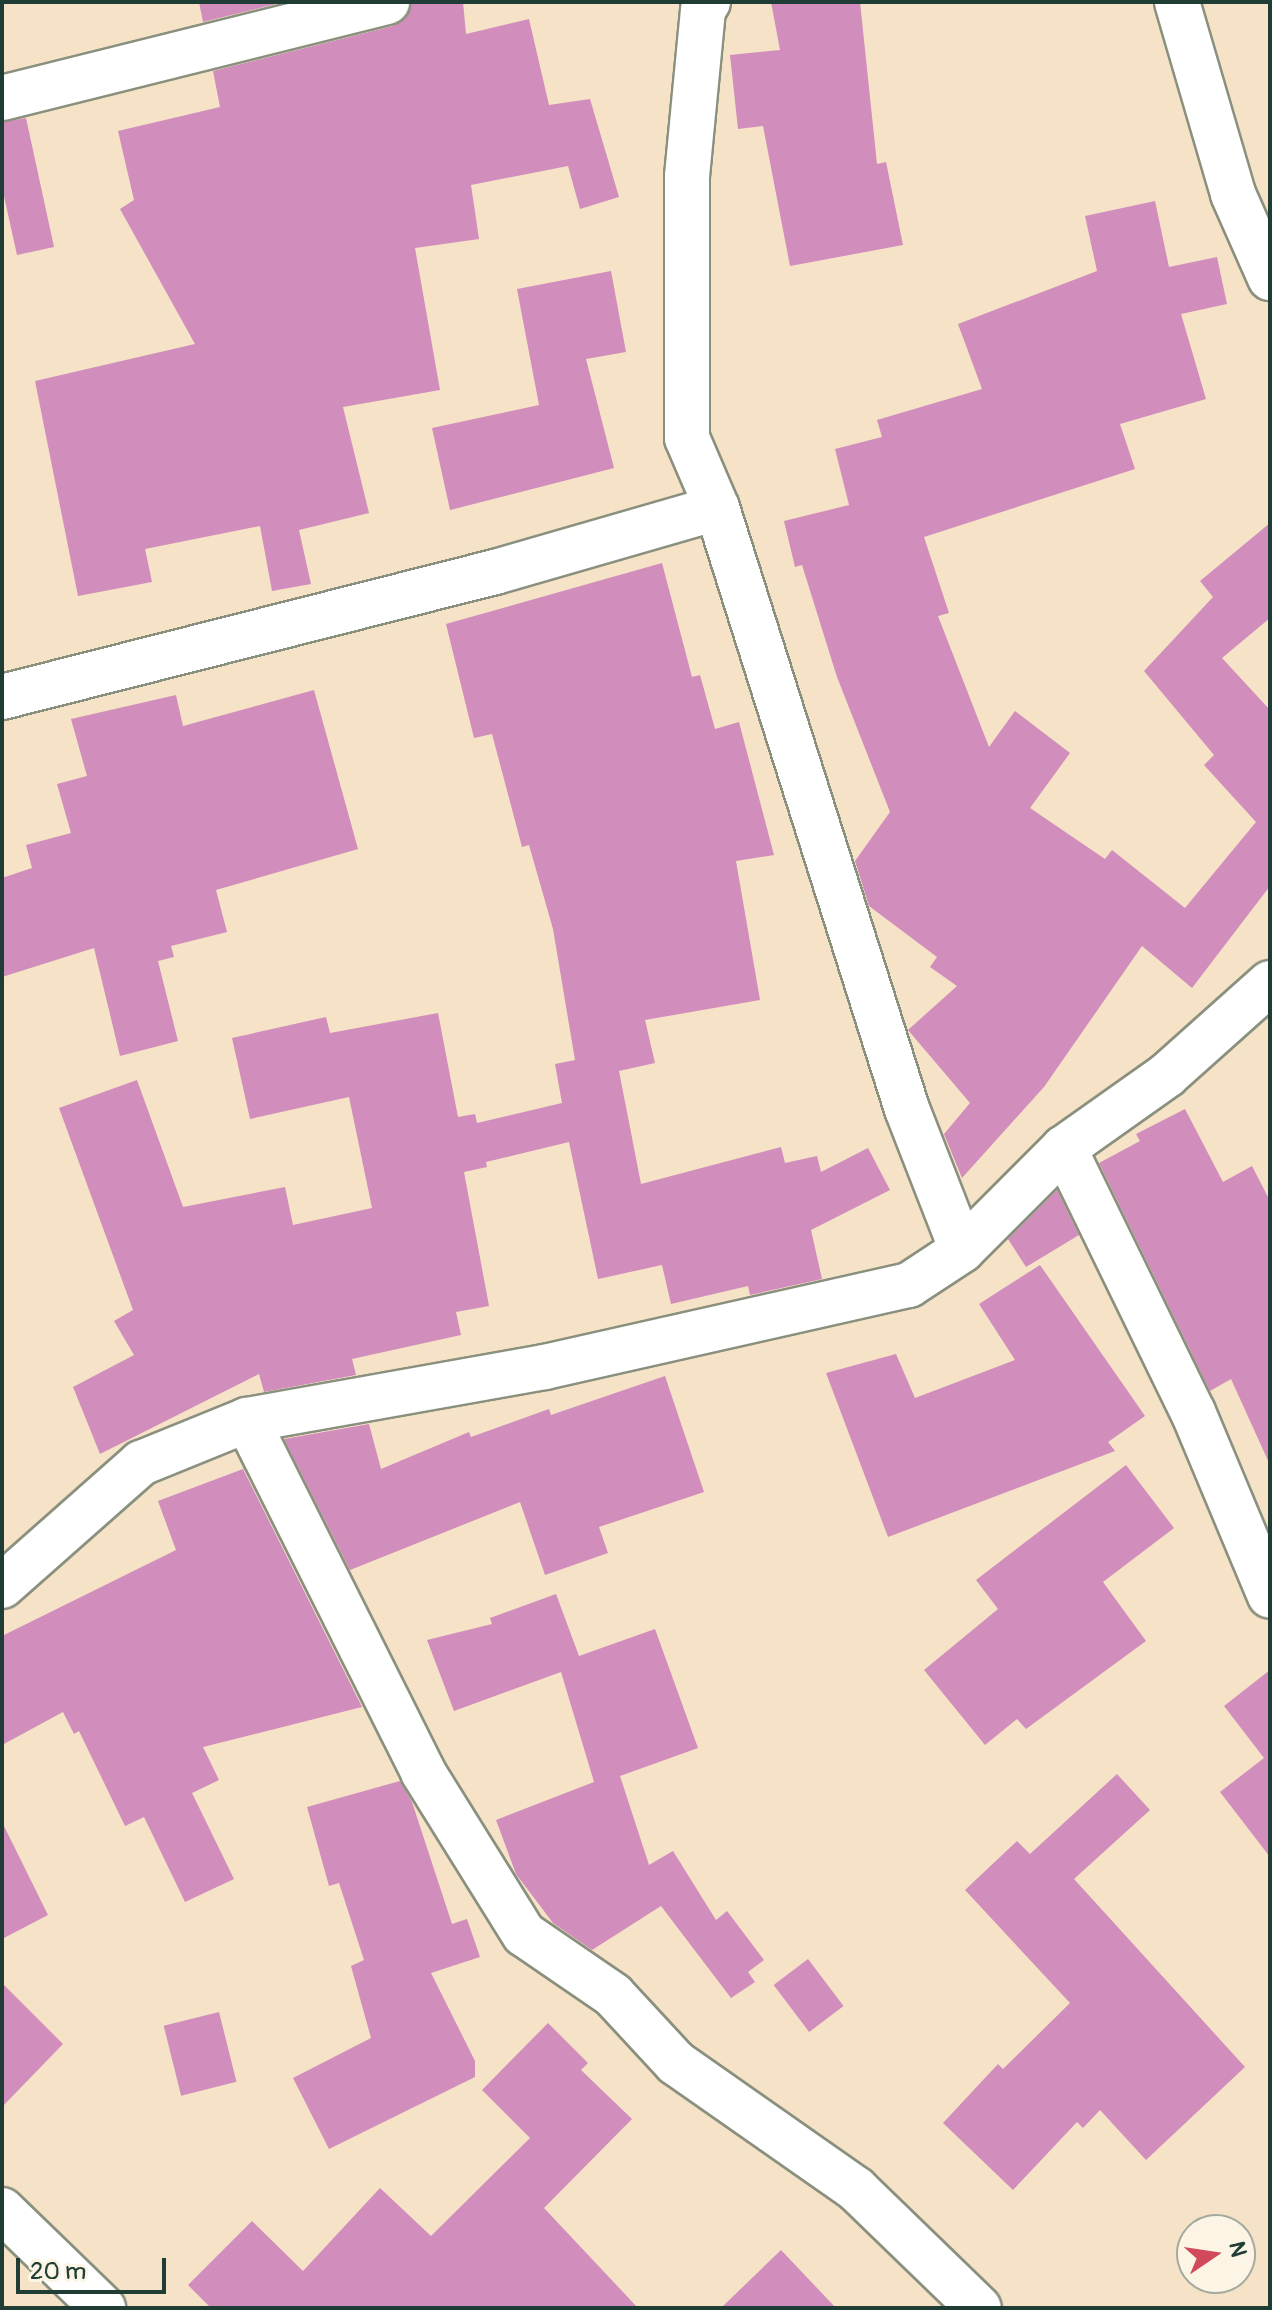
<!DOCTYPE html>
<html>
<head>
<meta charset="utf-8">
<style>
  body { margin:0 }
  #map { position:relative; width:1272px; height:2310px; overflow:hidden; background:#f5e2c7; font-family:Pangolin,sans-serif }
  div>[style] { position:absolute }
  .building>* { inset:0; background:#d18dbb; transform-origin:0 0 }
  .roads { filter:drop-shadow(2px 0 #8a907e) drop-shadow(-2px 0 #8a907e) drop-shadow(0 2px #8a907e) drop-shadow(0 -2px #8a907e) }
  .minor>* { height:44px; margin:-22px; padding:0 22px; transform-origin:22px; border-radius:22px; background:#fff }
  span { translate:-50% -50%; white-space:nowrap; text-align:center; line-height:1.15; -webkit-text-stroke:7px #fcf5e5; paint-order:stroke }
  .frame { position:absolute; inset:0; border:4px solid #1f3d34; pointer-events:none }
  .north { position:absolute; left:1176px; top:2214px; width:80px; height:80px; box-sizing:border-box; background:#fcf5e5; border:2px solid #a4ab9e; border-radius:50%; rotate:77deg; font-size:22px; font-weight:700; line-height:32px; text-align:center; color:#1f3d34 }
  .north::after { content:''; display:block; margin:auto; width:28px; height:36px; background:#d1495b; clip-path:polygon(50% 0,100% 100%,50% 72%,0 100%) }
  .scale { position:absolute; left:16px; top:2258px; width:150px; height:36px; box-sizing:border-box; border:4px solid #1f3d34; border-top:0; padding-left:10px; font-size:24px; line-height:28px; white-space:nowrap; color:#1f3d34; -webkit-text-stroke:6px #fcf5e5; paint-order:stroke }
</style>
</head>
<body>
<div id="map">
  <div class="building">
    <i style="clip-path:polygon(199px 2px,284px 2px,203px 22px)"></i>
    <i style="clip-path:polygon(411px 2px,463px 2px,466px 34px,529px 19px,549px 105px,590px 99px,619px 197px,580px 209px,568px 166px,471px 185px,479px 239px,415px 248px,440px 390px,343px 407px,369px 513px,299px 530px,311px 584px,272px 591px,260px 526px,145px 549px,152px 582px,78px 596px,35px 381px,195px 344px,120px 209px,134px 200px,118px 131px,220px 107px,213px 71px,393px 26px,405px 19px)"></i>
    <i style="clip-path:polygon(771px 2px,860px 2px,877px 164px,886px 162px,903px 245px,790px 266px,763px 126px,738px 129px,730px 55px,780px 50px)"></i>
    <i style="clip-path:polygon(26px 118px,54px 247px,17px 255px,2px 187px,2px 122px)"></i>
    <i style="clip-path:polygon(1155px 201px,1169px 267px,1217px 257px,1227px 304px,1181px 314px,1206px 399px,1120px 424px,1135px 469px,924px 537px,949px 613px,938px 616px,989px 747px,1015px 711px,1070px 753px,1030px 808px,1105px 859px,1112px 850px,1185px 908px,1256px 822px,1204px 765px,1214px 755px,1144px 671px,1213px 597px,1200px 581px,1270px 523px,1270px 618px,1222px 658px,1270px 710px,1270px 886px,1192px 988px,1142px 946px,1044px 1087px,962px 1178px,944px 1134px,970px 1103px,908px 1030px,957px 986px,930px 967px,937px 957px,869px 906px,855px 861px,890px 812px,837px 677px,802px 565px,795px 567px,784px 521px,849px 505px,835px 449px,882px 437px,877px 420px,982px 389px,958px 324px,1097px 271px,1085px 216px)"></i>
    <i style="clip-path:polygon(611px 271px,626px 352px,586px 359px,614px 468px,450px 510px,432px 428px,539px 405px,517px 289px)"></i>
    <i style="clip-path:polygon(662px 563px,692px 677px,700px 675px,715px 729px,739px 722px,774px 855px,736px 861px,760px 1000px,645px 1020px,655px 1063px,619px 1071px,641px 1184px,781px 1147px,785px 1163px,817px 1156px,821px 1172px,868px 1148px,890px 1190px,811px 1230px,822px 1279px,750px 1295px,748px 1286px,671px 1304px,662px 1265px,598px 1279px,569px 1142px,486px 1162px,487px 1167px,464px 1172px,489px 1306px,456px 1312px,461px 1335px,352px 1359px,356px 1375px,264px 1392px,259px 1374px,100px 1454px,73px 1387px,134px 1355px,114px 1321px,133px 1310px,59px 1108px,137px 1080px,183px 1207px,285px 1187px,293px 1225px,372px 1208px,349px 1097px,250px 1119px,232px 1038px,326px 1017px,330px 1033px,438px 1013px,458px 1117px,475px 1114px,477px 1123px,562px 1103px,555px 1064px,575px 1060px,553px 929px,529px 845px,522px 847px,492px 734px,474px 738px,446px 624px)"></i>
    <i style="clip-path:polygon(314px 690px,358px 849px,216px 890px,227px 932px,171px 946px,174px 957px,158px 961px,178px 1041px,120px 1056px,94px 948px,2px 977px,2px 878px,32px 868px,26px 845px,71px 833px,57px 784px,87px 776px,71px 719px,176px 695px,183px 726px)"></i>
    <i style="clip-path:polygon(1185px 1109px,1223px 1182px,1252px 1166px,1270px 1201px,1270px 1465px,1231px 1379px,1210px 1391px,1099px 1163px,1140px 1141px,1136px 1134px)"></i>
    <i style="clip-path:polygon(1057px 1190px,1079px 1235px,1026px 1267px,1008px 1239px)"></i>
    <i style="clip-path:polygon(1040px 1265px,1145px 1416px,1108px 1442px,1115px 1451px,888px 1537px,826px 1373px,896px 1354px,915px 1398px,1015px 1360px,979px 1304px)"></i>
    <i style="clip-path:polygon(665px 1376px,704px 1492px,599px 1527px,608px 1553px,545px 1575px,520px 1502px,350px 1570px,284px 1439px,369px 1424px,381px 1469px,469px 1432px,471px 1437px,549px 1409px,551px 1415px)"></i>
    <i style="clip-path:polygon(1126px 1465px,1174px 1528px,1103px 1582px,1146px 1641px,1026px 1729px,1017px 1719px,985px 1745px,924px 1670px,998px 1609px,976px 1580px)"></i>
    <i style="clip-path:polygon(243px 1469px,362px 1707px,203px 1747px,219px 1780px,192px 1793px,234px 1879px,185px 1902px,144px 1817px,125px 1826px,79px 1731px,74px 1734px,63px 1712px,2px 1745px,2px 1636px,176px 1550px,158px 1501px)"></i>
    <i style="clip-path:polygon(556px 1594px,579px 1656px,655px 1629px,698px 1748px,620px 1776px,649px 1865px,673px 1851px,716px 1920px,727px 1911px,764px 1960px,748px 1972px,755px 1982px,731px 1998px,661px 1906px,592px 1950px,553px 1923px,516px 1874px,496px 1820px,594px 1782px,561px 1672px,454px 1711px,427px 1640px,492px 1624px,490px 1618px)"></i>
    <i style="clip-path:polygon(1270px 1670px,1270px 1857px,1220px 1792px,1264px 1758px,1224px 1706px)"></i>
    <i style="clip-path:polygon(1117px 1774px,1150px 1810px,1074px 1879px,1245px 2067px,1146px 2160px,1100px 2110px,1083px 2128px,1077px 2122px,1013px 2190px,943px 2123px,998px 2064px,1003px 2069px,1070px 2003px,965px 1890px,1017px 1841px,1030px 1854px)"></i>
    <i style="clip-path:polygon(400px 1781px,412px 1802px,452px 1924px,467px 1919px,480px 1957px,431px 1973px,475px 2061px,475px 2077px,329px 2149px,293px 2078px,371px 2038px,351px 1966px,364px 1960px,339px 1883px,329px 1886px,307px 1807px)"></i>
    <i style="clip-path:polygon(2px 1822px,48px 1915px,2px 1939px)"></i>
    <i style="left:808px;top:1959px;width:59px;height:43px;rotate:53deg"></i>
    <i style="clip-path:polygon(2px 1983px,63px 2044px,2px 2107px)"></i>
    <i style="left:219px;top:2012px;width:72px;height:57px;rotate:76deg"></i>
    <i style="clip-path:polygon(548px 2023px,588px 2063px,581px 2070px,632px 2119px,544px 2208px,638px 2308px,211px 2308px,188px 2285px,252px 2221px,303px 2271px,380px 2188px,431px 2236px,530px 2138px,482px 2090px)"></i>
    <i style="clip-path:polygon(781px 2250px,836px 2308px,721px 2308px)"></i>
  </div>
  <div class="roads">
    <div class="minor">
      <i style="left:708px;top:2px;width:9px;rotate:122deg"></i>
      <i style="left:703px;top:10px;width:168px;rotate:95.5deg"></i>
      <i style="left:687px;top:177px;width:261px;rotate:90deg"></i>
      <i style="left:687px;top:438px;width:76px;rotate:66.8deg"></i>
      <i style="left:717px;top:508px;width:630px;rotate:72.46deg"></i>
      <i style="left:907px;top:1109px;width:151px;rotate:68.7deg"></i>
      <i style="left:1177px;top:2px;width:200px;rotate:73.7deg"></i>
      <i style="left:1233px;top:194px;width:92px;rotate:66.2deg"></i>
      <i style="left:2px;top:98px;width:397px;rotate:-14deg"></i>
      <i style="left:2px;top:697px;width:509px;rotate:-14.23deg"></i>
      <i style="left:495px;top:572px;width:231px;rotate:-16.1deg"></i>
      <i style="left:1064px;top:1148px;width:294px;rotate:64deg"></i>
      <i style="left:1193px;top:1412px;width:199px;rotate:67.3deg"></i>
      <i style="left:247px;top:1420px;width:394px;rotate:63.4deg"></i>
      <i style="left:423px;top:1772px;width:191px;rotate:58.1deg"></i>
      <i style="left:524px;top:1934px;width:108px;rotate:34.4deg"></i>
      <i style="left:613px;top:1995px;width:93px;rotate:47.2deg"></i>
      <i style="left:676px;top:2063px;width:220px;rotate:35deg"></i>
      <i style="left:856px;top:2189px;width:171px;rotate:44.1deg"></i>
      <i style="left:2px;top:1586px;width:186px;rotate:-41.5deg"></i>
      <i style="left:141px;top:1463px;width:114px;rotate:-22.1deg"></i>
      <i style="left:247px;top:1420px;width:303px;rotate:-10.1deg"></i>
      <i style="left:545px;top:1367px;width:373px;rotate:-12.7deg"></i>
      <i style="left:909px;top:1285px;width:64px;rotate:-33.4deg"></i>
      <i style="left:962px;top:1250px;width:144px;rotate:-45deg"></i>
      <i style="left:1064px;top:1148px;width:126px;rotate:-35.3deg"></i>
      <i style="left:1167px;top:1075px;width:138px;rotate:-41.8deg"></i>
      <i style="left:2px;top:2210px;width:141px;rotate:44.1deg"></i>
    </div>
  </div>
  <div class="frame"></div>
  <div class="north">N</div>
  <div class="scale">20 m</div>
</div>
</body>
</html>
